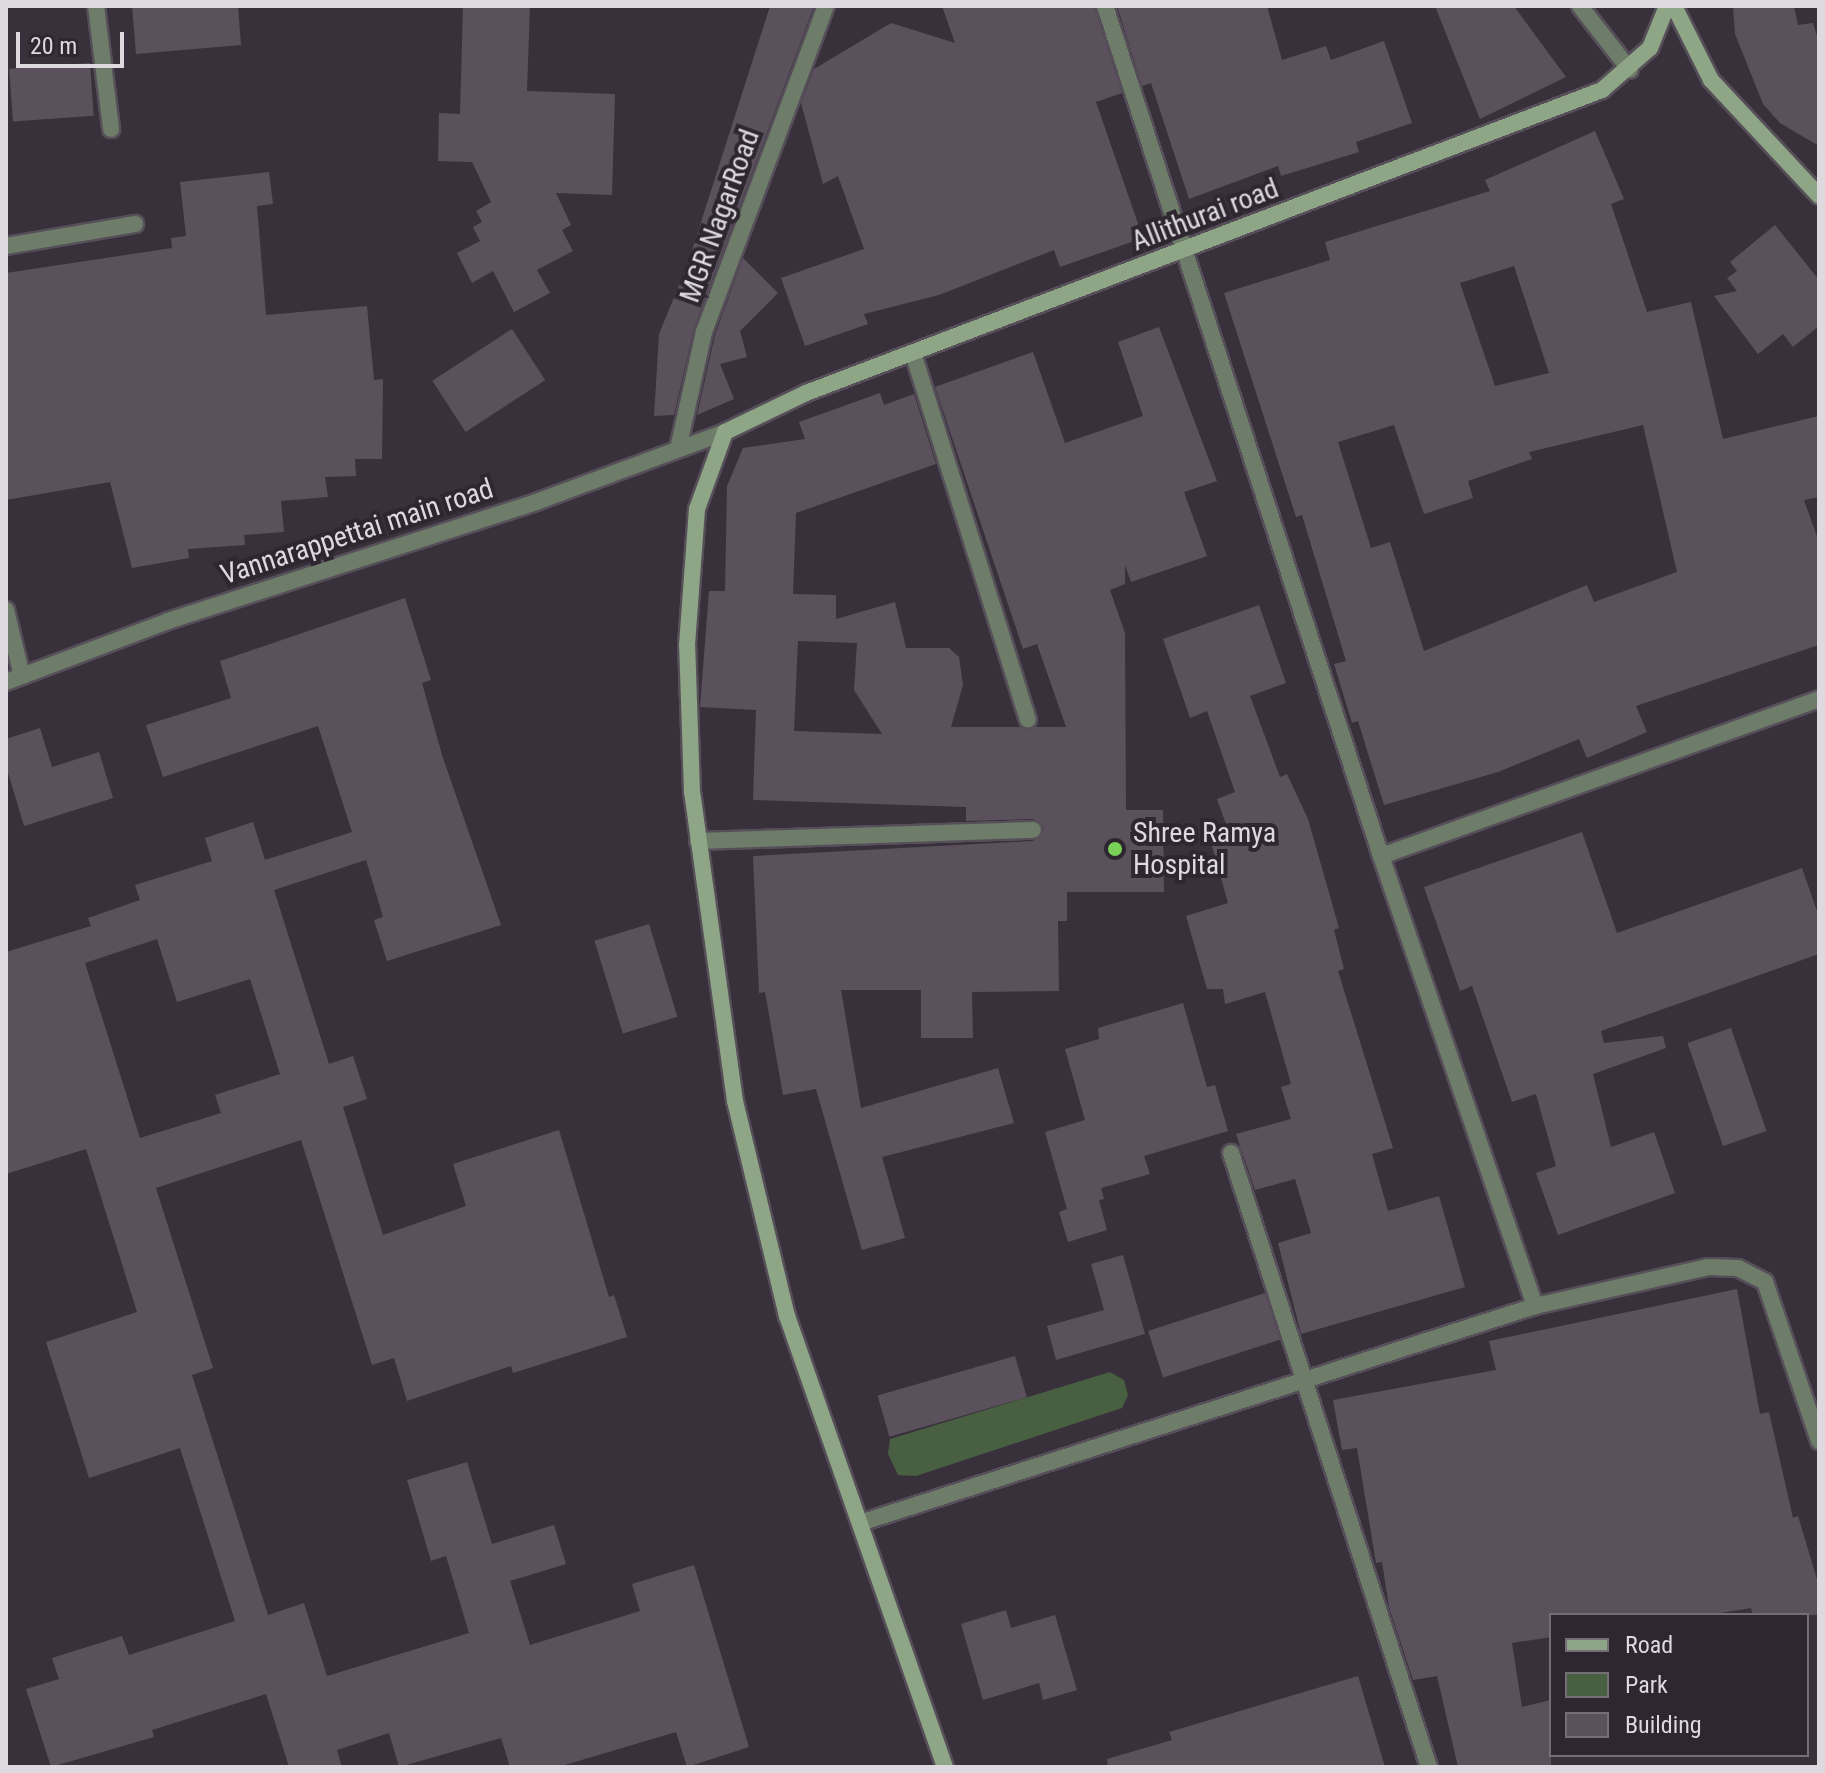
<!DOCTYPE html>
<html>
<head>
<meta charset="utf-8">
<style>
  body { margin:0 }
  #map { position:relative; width:1825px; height:1773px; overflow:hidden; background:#38313b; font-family:"Roboto Condensed",sans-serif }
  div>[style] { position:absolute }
  .green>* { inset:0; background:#485f41 }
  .building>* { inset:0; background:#5a515c; transform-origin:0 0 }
  .roads { filter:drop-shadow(2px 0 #564f59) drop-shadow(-2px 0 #564f59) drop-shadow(0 2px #564f59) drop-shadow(0 -2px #564f59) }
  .street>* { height:16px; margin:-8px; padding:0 8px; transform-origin:8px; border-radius:8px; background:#6e7d69 }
  .secondary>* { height:16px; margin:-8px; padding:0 8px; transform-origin:8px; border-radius:8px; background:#8ea686 }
  .dots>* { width:22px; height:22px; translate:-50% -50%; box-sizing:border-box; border:4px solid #2e2730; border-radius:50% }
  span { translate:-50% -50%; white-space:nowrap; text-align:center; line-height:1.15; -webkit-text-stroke:8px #2e2730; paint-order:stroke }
  .street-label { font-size:28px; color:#ded9df }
  .poi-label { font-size:28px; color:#ded9df }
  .left { translate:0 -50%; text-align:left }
  .frame { position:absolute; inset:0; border:8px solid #ded9df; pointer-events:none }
  .legend { position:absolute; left:1549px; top:1613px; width:260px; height:144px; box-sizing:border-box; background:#2e2730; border:2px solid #746e76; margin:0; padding:10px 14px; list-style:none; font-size:24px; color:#ded9df }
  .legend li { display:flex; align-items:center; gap:16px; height:40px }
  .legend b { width:40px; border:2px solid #746e76 }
  .scale { position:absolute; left:16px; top:32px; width:108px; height:36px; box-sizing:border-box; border:4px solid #ded9df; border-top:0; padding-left:10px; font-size:24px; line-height:28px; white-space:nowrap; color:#ded9df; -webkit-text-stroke:6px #2e2730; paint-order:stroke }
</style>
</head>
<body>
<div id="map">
  <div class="green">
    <i style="clip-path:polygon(1110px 1372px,1124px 1380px,1128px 1395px,1122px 1408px,916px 1476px,898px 1475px,888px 1454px,890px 1439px)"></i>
  </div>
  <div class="building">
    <i style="clip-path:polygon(132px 6px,238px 6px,241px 45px,136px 54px)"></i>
    <i style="clip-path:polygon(463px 6px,530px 6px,527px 91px,615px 94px,612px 195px,556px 193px,571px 225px,562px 230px,573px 251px,537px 270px,550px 293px,514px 312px,493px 271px,472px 283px,457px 253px,480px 241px,473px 227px,482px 222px,476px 211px,491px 202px,472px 162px,438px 161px,439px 113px,460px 114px)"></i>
    <i style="clip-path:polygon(770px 6px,814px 6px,694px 328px,674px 415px,654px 416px,659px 334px,687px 266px)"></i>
    <i style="clip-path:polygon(942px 6px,1094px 6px,1122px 93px,1096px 102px,1143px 238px,1060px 267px,1054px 250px,939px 295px,864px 314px,868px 324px,805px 346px,781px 278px,864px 249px,838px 176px,823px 184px,801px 103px,814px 69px,891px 23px,955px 43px)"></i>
    <i style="clip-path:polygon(1117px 6px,1267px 6px,1282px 60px,1326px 46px,1331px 60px,1384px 41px,1412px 123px,1356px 142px,1359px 152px,1281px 176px,1278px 166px,1189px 199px,1151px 83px,1142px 86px)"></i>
    <i style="clip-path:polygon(1435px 6px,1514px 6px,1566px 77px,1480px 119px)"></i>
    <i style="clip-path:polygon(1733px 6px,1794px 6px,1798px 25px,1813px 23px,1819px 42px,1819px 146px,1780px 123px,1763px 104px,1735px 34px)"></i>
    <i style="left:90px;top:63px;width:53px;height:81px;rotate:86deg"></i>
    <i style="clip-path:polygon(evenodd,1595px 131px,1624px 199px,1611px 204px,1647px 312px,1691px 302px,1723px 439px,1819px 416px,1819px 497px,1804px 500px,1819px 542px,1819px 645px,1636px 706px,1647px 732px,1587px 758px,1579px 739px,1498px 772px,1384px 805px,1358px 721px,1352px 723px,1334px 664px,1346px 661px,1302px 515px,1296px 517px,1224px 293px,1330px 260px,1325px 242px,1490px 191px,1485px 180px,1595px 131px,1514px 266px,1549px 373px,1495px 386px,1460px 283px,1514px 266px,1595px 131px,1394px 425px,1424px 514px,1473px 498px,1468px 481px,1532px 459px,1529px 452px,1643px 425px,1677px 572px,1594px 602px,1587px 585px,1424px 651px,1390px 542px,1371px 548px,1338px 442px,1394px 425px)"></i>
    <i style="clip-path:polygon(269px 172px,273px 204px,257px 206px,266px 315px,367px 306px,374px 380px,383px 379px,382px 459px,355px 459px,356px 476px,325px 477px,328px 497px,281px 501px,284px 532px,244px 535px,245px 545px,188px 549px,189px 558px,132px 568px,110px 482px,6px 500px,6px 273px,172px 248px,171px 238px,186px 236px,180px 182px)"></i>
    <i style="clip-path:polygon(1775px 225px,1819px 280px,1819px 326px,1793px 347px,1783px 334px,1758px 354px,1714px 296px,1737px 291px,1727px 278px,1737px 271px,1730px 262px)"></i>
    <i style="clip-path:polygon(743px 258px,778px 293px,740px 331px,747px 357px,720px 364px,734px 399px,697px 415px,715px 335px)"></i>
    <i style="clip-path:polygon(evenodd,1159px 327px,1217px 481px,1184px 492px,1207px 556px,1131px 582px,1125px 565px,1125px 584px,1110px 590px,1125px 633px,1126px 810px,1163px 810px,1164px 892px,1067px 892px,1067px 921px,1058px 921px,1059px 991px,972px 992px,973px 1038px,921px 1038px,921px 990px,841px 990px,861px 1108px,998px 1068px,1014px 1123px,882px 1157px,905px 1238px,862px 1250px,816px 1089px,783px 1095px,765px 992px,759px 993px,753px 856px,1033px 841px,1044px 829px,1033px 819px,966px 821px,966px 807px,753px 800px,756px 710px,700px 707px,709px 591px,725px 591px,727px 486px,743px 448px,805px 439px,799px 422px,880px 393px,884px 405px,914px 394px,936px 464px,796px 513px,793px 594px,836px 595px,836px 619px,895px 602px,906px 648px,949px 648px,959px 657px,963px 685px,951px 727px,1066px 727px,1037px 644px,1023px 649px,935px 387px,1033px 352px,1065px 443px,1143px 416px,1118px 342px,1159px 327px,798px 641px,857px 643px,854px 690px,882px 734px,794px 731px,798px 641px)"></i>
    <i style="left:512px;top:329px;width:61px;height:95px;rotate:57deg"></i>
    <i style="clip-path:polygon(evenodd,405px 598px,431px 680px,422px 683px,442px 755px,501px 925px,387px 961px,374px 920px,383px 917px,366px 860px,274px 890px,329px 1064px,353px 1056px,367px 1099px,343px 1107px,383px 1235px,466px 1206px,453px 1164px,559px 1130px,609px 1297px,614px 1295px,627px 1337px,513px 1373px,511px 1366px,407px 1401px,394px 1358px,372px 1365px,301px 1140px,156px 1188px,213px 1368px,192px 1375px,268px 1615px,304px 1603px,327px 1676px,469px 1633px,446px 1556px,431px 1561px,407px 1480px,467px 1462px,492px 1544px,554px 1525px,566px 1564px,510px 1581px,530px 1645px,640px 1611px,632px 1584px,694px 1565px,749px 1747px,687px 1767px,676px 1732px,558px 1767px,510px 1767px,501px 1738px,399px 1767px,389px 1733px,337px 1750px,342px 1767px,289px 1767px,266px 1694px,152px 1730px,154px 1737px,51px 1767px,26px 1689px,59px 1679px,52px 1658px,122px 1636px,129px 1655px,235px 1621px,180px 1448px,89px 1478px,46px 1342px,137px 1312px,86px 1149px,6px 1174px,6px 952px,91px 926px,88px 918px,140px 900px,135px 885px,212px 861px,205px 838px,253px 822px,265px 860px,352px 832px,318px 726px,163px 777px,146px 725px,231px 698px,220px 661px,405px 598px,157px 939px,177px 1002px,250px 979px,280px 1074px,215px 1095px,221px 1113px,140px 1138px,85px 963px,157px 939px)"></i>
    <i style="clip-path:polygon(1259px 605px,1286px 683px,1250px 696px,1280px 777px,1287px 774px,1308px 819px,1339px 928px,1334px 930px,1344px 969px,1338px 971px,1393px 1148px,1372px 1154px,1388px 1211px,1439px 1196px,1465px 1287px,1301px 1334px,1278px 1243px,1311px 1233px,1295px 1179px,1255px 1190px,1236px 1134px,1291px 1119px,1281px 1087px,1291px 1084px,1265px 992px,1225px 1004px,1223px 989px,1207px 989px,1186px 916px,1228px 903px,1212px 846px,1232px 841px,1217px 799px,1235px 792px,1207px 711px,1190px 718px,1163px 639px)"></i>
    <i style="clip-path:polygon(40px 728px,52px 767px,99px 752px,113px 798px,24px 826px,6px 766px,6px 739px)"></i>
    <i style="clip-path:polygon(1582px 832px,1617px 933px,1802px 868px,1819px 917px,1819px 954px,1601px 1031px,1604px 1043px,1663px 1036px,1666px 1048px,1593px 1074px,1611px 1147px,1654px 1132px,1675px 1193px,1558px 1235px,1536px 1173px,1556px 1166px,1536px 1094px,1512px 1102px,1472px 986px,1460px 991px,1424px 887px)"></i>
    <i style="left:649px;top:924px;width:97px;height:57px;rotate:73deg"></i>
    <i style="clip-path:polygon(1183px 1003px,1207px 1087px,1215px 1085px,1228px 1131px,1144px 1156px,1150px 1174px,1101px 1188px,1104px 1199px,1099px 1200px,1107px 1230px,1068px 1242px,1059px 1212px,1067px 1209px,1045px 1132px,1085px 1120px,1065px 1049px,1099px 1039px,1098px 1028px)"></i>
    <i style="left:1731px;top:1028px;width:109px;height:46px;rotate:71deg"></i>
    <i style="clip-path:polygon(1123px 1255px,1145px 1334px,1056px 1360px,1047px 1326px,1104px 1310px,1091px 1264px)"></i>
    <i style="clip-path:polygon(1737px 1289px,1760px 1414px,1769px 1412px,1793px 1518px,1798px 1516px,1819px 1586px,1819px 1615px,1753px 1615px,1751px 1608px,1708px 1615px,1551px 1615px,1551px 1637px,1512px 1643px,1522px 1707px,1551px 1700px,1551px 1767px,1458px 1767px,1437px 1676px,1413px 1680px,1389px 1607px,1382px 1562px,1376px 1563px,1357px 1448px,1342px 1450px,1333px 1400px,1496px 1370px,1489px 1341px)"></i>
    <i style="left:1265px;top:1293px;width:49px;height:123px;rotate:72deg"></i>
    <i style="left:1015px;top:1356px;width:43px;height:143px;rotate:74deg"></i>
    <i style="clip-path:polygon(1006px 1610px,1011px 1628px,1055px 1615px,1077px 1690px,1043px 1700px,1039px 1683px,983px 1700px,961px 1624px)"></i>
    <i style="clip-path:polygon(1358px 1676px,1385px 1767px,1108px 1767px,1107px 1759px,1172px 1740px,1169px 1732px)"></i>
  </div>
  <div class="roads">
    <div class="street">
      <i style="left:96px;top:6px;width:124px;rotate:83deg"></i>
      <i style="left:1105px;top:6px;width:894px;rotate:72.01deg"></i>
      <i style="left:1381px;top:856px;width:476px;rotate:71.1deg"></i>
      <i style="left:1535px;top:1306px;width:177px;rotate:-12.7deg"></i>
      <i style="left:1708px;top:1267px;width:30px;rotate:2deg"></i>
      <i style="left:1738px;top:1268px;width:30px;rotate:27deg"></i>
      <i style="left:1765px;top:1282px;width:168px;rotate:71.2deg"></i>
      <i style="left:1580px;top:6px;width:81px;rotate:52deg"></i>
      <i style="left:6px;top:246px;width:131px;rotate:-9.7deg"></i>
      <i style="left:913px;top:353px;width:384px;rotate:72.6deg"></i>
      <i style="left:678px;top:449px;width:120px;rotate:-77.5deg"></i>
      <i style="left:704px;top:332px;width:348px;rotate:-69.5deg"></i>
      <i style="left:6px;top:610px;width:68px;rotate:76.4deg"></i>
      <i style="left:6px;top:682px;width:173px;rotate:-20.6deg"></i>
      <i style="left:168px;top:621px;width:387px;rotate:-17.9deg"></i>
      <i style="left:536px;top:502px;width:202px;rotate:-20.3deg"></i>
      <i style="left:698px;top:841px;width:335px;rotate:-1.9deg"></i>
      <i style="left:1381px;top:856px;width:465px;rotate:-19.7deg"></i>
      <i style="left:1231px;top:1153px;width:645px;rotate:72.13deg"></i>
      <i style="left:860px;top:1523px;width:709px;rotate:-17.82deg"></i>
    </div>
    <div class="secondary">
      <i style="left:1674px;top:6px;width:83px;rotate:63.4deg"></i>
      <i style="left:1711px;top:80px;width:158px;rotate:47deg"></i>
      <i style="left:945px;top:1767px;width:478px;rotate:-109.3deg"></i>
      <i style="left:787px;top:1316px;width:221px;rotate:-103.6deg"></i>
      <i style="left:735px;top:1101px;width:312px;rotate:-97.9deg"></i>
      <i style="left:692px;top:792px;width:147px;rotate:-91.9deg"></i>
      <i style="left:687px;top:645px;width:136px;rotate:-85.8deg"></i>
      <i style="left:697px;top:509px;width:82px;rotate:-70deg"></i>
      <i style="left:725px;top:432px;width:90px;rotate:-25.7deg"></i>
      <i style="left:806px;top:393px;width:852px;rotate:-20.84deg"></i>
      <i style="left:1602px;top:90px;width:64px;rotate:-41.2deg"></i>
      <i style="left:1650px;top:48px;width:45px;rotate:-68deg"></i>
    </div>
  </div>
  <div class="dots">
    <i style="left:1115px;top:849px;background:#79d157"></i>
  </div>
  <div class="street-label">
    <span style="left:1205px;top:215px;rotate:-21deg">Allithurai road</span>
    <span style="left:720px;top:216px;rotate:-70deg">MGR NagarRoad</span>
    <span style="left:357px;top:532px;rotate:-18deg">Vannarappettai main road</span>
  </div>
  <div class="poi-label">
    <span class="left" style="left:1133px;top:849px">Shree Ramya<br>Hospital</span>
  </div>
  <div class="frame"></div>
  <ul class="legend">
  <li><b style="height:10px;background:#8ea686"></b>Road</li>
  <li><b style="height:22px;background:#485f41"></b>Park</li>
  <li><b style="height:22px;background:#5a515c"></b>Building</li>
  </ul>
  <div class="scale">20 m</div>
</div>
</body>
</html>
